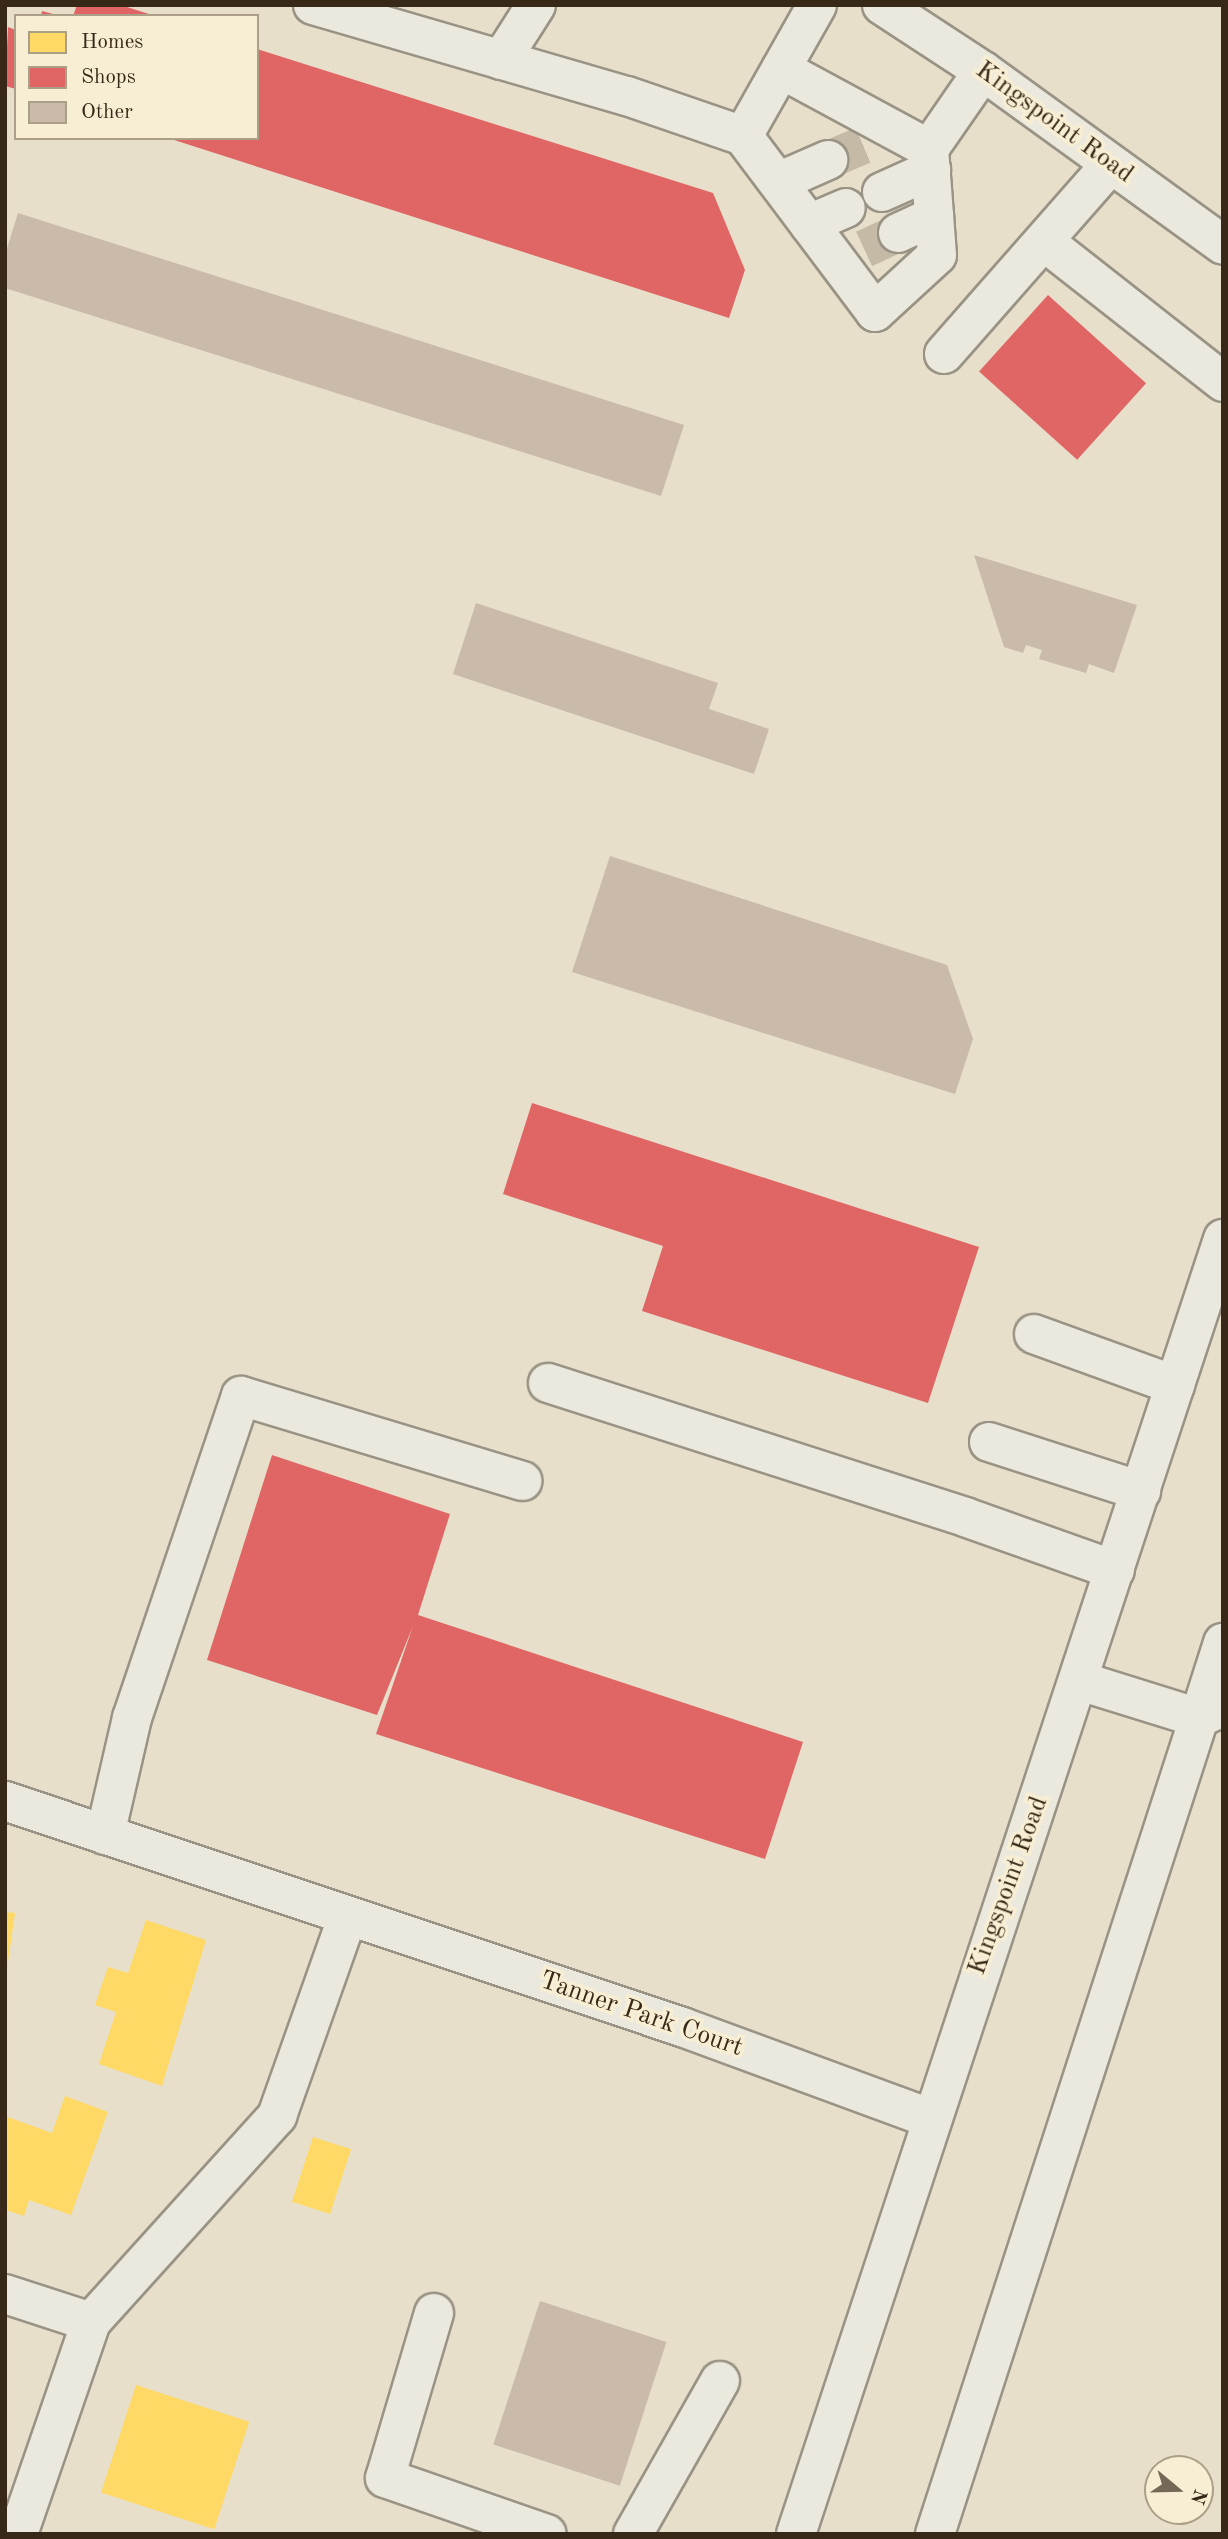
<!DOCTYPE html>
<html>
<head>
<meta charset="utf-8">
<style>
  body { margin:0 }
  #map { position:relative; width:1228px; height:2539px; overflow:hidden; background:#e7dfca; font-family:"Old Standard TT",serif }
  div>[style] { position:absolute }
  .homes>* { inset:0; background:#ffd966; transform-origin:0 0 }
  .shops>* { inset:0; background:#e06666; transform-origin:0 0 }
  .building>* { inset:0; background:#cabaaa; transform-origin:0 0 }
  .minor-tunnel>* { height:38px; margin-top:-19px; transform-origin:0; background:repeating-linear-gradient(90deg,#c4baa6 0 38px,transparent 0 57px) }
  .roads { filter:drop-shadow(2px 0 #999385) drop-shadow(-2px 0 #999385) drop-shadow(0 2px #999385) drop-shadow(0 -2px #999385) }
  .minor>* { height:38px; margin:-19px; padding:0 19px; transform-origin:19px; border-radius:19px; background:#ebe8dd }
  span { translate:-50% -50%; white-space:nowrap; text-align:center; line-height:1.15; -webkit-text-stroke:7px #f8eed4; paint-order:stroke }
  .street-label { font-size:26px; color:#372817 }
  .frame { position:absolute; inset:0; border:7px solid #372817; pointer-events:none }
  .legend { position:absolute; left:14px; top:14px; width:245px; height:126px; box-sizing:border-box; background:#f8eed4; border:2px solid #ab9f88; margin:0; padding:9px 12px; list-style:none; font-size:21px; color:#372817 }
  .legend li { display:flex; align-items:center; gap:14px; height:35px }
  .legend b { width:35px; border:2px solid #ab9f88 }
  .north { position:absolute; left:1144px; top:2455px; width:70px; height:70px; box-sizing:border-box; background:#f8eed4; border:2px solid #ab9f88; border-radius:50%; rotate:109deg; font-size:19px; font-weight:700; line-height:28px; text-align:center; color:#372817 }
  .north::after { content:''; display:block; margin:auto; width:24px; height:32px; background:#756856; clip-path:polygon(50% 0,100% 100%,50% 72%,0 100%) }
</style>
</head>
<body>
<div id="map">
  <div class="homes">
    <i style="clip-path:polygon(5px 1912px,15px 1913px,7px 1969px,5px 1969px)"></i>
    <i style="clip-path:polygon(146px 1920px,206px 1940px,162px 2086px,99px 2064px,116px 2012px,95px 2005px,108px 1967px,128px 1973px)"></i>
    <i style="clip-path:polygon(65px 2096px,108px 2112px,71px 2215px,29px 2200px,24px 2216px,5px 2210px,5px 2116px,52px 2133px)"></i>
    <i style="left:313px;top:2137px;width:40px;height:68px;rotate:18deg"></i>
    <i style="left:136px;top:2385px;width:119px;height:113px;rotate:18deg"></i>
  </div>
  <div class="shops">
    <i style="clip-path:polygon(77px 5px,121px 5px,152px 15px,73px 16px)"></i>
    <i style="clip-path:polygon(42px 11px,57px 15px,57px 16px,41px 16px)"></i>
    <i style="clip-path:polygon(8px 27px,16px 30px,16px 89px,5px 86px)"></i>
    <i style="clip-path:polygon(257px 49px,713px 193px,745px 270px,729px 318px,171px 139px,257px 138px)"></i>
    <i style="left:1048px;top:295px;width:132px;height:103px;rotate:42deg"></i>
    <i style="clip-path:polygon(532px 1103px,979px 1247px,928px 1403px,642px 1311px,663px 1246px,503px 1194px)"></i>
    <i style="clip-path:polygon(272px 1455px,450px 1514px,418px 1615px,803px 1742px,765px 1859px,376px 1734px,413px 1626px,377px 1715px,207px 1660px)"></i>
  </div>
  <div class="building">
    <i style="clip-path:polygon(18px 213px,684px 425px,661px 496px,5px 288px,5px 255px)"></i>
    <i style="clip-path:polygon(974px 555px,1137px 605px,1114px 673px,1089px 664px,1086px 673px,1039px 659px,1042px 650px,1026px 645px,1023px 653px,1004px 647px)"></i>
    <i style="clip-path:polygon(476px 603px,718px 683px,709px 709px,769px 729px,754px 774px,453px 674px)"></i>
    <i style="clip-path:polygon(610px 856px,947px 965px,973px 1039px,955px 1094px,572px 972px)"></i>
    <i style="left:540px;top:2301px;width:133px;height:151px;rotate:18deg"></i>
  </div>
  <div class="minor-tunnel">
    <i style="left:828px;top:160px;width:39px;rotate:-23deg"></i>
    <i style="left:864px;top:249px;width:38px;rotate:-25deg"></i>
  </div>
  <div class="roads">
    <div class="minor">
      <i style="left:313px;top:5px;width:327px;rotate:16.2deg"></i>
      <i style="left:627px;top:96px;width:123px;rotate:19deg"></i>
      <i style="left:743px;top:136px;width:150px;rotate:-60.5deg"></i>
      <i style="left:882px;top:5px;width:121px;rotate:33.2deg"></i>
      <i style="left:983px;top:71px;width:296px;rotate:35.9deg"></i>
      <i style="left:501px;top:60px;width:65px;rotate:-57.5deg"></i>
      <i style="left:781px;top:69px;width:168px;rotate:28.4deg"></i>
      <i style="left:929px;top:149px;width:95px;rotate:-55.3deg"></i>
      <i style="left:743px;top:136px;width:220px;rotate:53.1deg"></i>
      <i style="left:875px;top:312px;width:84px;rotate:-42.6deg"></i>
      <i style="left:937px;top:255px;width:106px;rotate:-94.3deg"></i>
      <i style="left:778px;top:182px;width:55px;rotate:-23.7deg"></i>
      <i style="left:882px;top:192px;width:54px;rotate:-24.2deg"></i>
      <i style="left:809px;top:224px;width:40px;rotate:-23.4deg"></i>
      <i style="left:898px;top:233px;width:40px;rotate:-25deg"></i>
      <i style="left:1046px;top:243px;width:225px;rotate:38.1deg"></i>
      <i style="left:944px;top:354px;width:252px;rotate:-48.7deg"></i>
      <i style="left:1034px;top:1334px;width:150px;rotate:19.9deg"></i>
      <i style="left:548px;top:1383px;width:438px;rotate:17.8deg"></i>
      <i style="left:965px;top:1517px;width:159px;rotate:19.5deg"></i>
      <i style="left:989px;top:1442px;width:160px;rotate:17.9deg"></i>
      <i style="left:1080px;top:1681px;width:125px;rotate:17.3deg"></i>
      <i style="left:1199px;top:1718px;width:79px;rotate:-72.3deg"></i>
      <i style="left:5px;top:1801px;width:714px;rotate:18.46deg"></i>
      <i style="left:682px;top:2027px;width:266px;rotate:20.2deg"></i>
      <i style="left:105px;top:1835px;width:120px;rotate:-77deg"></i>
      <i style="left:132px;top:1718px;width:340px;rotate:-71.3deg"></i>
      <i style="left:241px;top:1396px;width:294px;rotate:16.8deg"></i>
      <i style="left:5px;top:2294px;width:90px;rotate:18deg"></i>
      <i style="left:434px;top:2313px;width:172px;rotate:106.5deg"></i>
      <i style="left:385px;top:2478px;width:171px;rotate:19.1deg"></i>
      <i style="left:18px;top:2534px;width:224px;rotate:-71deg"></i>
      <i style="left:91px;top:2322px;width:278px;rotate:-47.9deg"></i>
      <i style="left:277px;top:2116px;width:212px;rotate:-70.5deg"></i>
      <i style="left:633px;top:2534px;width:176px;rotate:-60.4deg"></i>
      <i style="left:796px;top:2534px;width:1364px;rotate:-71.75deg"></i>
      <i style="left:935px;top:2534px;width:858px;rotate:-72.07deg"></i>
      <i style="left:1199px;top:1718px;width:26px;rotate:-25deg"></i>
    </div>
  </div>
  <div class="street-label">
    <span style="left:1054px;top:123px;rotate:36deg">Kingspoint Road</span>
    <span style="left:1009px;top:1886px;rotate:-70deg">Kingspoint Road</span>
    <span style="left:641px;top:2015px;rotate:19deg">Tanner Park Court</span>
  </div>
  <div class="frame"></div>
  <ul class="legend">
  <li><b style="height:19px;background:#ffd966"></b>Homes</li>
  <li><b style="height:19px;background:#e06666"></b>Shops</li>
  <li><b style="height:19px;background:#cabaaa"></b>Other</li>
  </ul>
  <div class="north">N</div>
</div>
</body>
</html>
